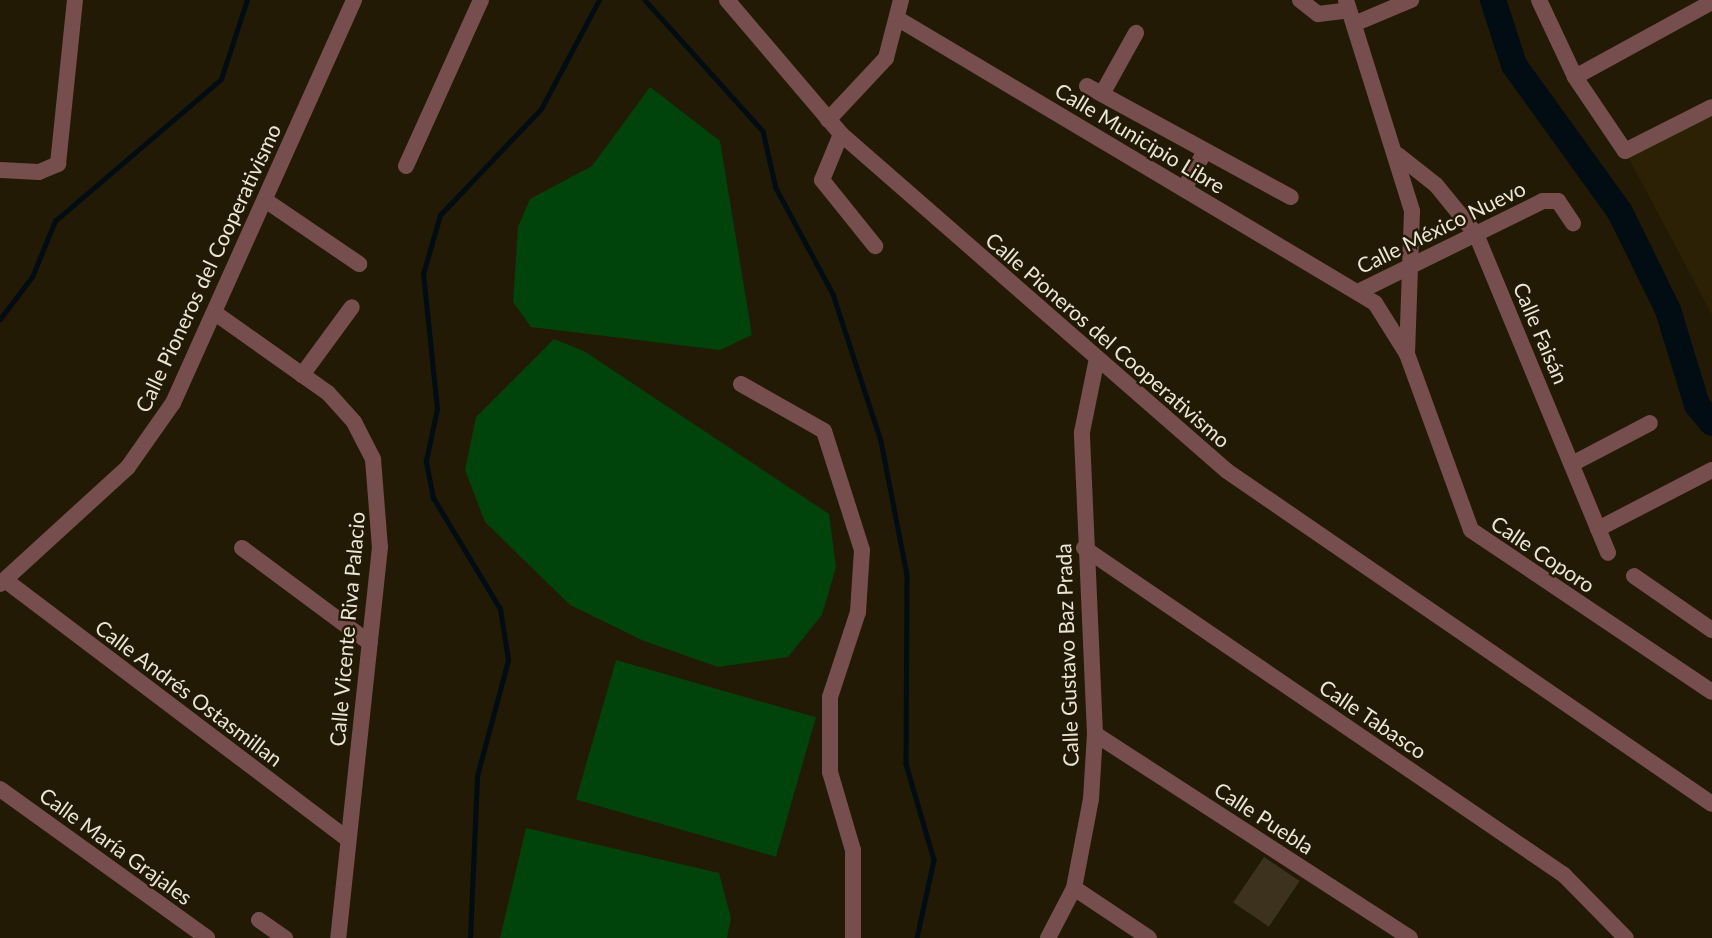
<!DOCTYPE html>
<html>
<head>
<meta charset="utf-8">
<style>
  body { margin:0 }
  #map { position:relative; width:1712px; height:938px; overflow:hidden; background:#231a05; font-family:Lato,sans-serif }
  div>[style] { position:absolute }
  .built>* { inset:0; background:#2c2104 }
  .green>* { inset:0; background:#00430b; transform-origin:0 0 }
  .stream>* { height:4.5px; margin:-2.25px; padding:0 2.25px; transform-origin:2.25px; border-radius:2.25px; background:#010d13 }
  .river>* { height:26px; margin:-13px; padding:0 13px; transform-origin:13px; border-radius:13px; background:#010d13 }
  .building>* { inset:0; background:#3c321d; transform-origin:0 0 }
  .minor>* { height:16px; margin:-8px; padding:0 8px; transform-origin:8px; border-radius:8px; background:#774e4e }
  span { translate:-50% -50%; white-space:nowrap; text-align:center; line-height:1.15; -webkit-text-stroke:5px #231a05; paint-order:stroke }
  .street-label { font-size:21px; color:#ebe5d8 }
</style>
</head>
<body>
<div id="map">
  <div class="built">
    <i style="clip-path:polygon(1712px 107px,1712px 315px,1625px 151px)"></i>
  </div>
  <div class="green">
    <i style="clip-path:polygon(650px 87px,720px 141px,752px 335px,720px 350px,531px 327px,513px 302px,518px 227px,530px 199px,592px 166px)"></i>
    <i style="clip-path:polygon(554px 339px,584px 351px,829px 514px,836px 567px,822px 615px,788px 657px,718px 667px,644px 641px,570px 605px,485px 522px,465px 470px,476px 417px)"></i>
    <i style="left:616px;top:660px;width:208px;height:145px;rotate:16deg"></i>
    <i style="clip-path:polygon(526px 828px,719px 873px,731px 918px,727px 938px,500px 938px)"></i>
  </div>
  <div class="stream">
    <i style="left:645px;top:0;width:176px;rotate:48deg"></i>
    <i style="left:763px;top:131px;width:58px;rotate:77.2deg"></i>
    <i style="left:776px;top:188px;width:120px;rotate:61.7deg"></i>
    <i style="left:833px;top:294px;width:155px;rotate:71.9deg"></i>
    <i style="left:881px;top:441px;width:136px;rotate:79deg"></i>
    <i style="left:907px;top:575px;width:189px;rotate:90.3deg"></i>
    <i style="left:906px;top:764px;width:100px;rotate:73.7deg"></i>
    <i style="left:934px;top:860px;width:80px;rotate:102.3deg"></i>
    <i style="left:0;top:319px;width:53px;rotate:-52.7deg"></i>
    <i style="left:32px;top:277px;width:61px;rotate:-67.7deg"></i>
    <i style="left:55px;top:221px;width:218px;rotate:-40.5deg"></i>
    <i style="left:221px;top:79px;width:83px;rotate:-71.8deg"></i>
    <i style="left:470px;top:938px;width:162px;rotate:-87.5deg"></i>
    <i style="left:477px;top:776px;width:120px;rotate:-75deg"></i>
    <i style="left:508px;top:660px;width:52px;rotate:-98.9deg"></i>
    <i style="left:500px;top:609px;width:130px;rotate:-121.1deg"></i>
    <i style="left:433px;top:498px;width:38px;rotate:-101deg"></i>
    <i style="left:426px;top:461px;width:53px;rotate:-78.1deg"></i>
    <i style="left:437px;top:409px;width:136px;rotate:-95.9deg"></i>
    <i style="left:423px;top:274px;width:61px;rotate:-73.9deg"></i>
    <i style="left:440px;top:215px;width:146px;rotate:-46.4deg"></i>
    <i style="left:541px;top:109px;width:123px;rotate:-62deg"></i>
  </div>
  <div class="river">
    <i style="left:1493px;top:0;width:68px;rotate:72.1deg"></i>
    <i style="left:1514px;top:65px;width:181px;rotate:54.2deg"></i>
    <i style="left:1620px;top:212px;width:109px;rotate:63.9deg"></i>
    <i style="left:1668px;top:310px;width:99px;rotate:73deg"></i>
    <i style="left:1697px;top:405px;width:23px;rotate:50deg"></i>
  </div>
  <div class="building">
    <i style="left:1264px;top:857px;width:43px;height:55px;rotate:34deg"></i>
  </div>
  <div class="minor">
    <i style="left:727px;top:0;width:176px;rotate:49.6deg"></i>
    <i style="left:841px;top:134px;width:512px;rotate:41.12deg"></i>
    <i style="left:1227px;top:471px;width:588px;rotate:34.47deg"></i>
    <i style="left:1300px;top:0;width:23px;rotate:38deg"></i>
    <i style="left:1318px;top:14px;width:31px;rotate:-7deg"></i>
    <i style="left:1346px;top:0;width:221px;rotate:72.6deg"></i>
    <i style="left:1412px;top:211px;width:140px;rotate:92deg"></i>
    <i style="left:1539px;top:0;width:85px;rotate:64.9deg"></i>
    <i style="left:1575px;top:77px;width:89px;rotate:56deg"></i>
    <i style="left:1625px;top:151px;width:97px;rotate:-26.8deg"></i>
    <i style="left:900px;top:20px;width:553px;rotate:30.79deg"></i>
    <i style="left:1375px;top:303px;width:60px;rotate:57.9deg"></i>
    <i style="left:1407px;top:354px;width:187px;rotate:70deg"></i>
    <i style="left:1471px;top:530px;width:290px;rotate:33.9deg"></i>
    <i style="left:1354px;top:24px;width:62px;rotate:-22.8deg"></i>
    <i style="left:1575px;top:77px;width:156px;rotate:-28.7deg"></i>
    <i style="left:1087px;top:86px;width:232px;rotate:28.6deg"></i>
    <i style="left:1102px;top:94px;width:70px;rotate:-60.9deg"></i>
    <i style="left:828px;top:120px;width:85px;rotate:-46.9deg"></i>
    <i style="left:886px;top:58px;width:60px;rotate:-75.5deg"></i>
    <i style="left:841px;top:134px;width:50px;rotate:112.4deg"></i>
    <i style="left:822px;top:180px;width:85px;rotate:51.2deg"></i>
    <i style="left:1398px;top:155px;width:48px;rotate:38.3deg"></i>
    <i style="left:1436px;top:185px;width:63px;rotate:50.8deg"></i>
    <i style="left:1476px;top:234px;width:345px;rotate:67.5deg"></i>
    <i style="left:406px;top:166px;width:182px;rotate:-65.7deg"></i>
    <i style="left:0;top:170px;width:39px;rotate:3deg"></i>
    <i style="left:39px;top:172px;width:21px;rotate:-23deg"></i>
    <i style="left:58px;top:164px;width:165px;rotate:-84.1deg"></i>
    <i style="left:1184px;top:189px;width:43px;rotate:-61.1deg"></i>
    <i style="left:265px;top:200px;width:114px;rotate:34.2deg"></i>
    <i style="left:1358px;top:292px;width:206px;rotate:-26.2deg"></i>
    <i style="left:1543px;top:201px;width:15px"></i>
    <i style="left:1558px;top:201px;width:27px;rotate:56deg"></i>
    <i style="left:215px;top:313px;width:138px;rotate:35.3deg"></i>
    <i style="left:328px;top:393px;width:39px;rotate:48deg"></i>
    <i style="left:354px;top:422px;width:42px;rotate:62.8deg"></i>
    <i style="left:373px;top:459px;width:88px;rotate:85.5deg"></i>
    <i style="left:380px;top:547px;width:393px;rotate:96.1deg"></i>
    <i style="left:302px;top:375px;width:84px;rotate:-53.7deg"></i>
    <i style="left:741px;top:384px;width:95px;rotate:29.5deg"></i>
    <i style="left:824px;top:431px;width:125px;rotate:72.3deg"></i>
    <i style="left:862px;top:550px;width:62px;rotate:93.7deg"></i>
    <i style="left:858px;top:612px;width:89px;rotate:108.2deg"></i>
    <i style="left:830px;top:697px;width:75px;rotate:90deg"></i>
    <i style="left:830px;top:772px;width:81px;rotate:73.6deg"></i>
    <i style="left:853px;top:850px;width:88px;rotate:90deg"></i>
    <i style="left:1572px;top:464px;width:88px;rotate:-27.7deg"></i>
    <i style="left:1598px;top:529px;width:128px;rotate:-27.4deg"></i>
    <i style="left:242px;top:548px;width:159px;rotate:36.6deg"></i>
    <i style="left:1084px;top:548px;width:581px;rotate:34.26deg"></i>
    <i style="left:1564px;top:875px;width:88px;rotate:45.5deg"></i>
    <i style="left:1634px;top:576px;width:95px;rotate:34.7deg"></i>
    <i style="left:5px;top:580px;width:430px;rotate:37.1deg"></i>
    <i style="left:0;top:584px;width:173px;rotate:-42.4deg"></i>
    <i style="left:128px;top:467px;width:78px;rotate:-54.9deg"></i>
    <i style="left:173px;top:403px;width:442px;rotate:-65.8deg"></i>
    <i style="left:1095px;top:734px;width:375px;rotate:32.9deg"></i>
    <i style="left:0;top:789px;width:255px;rotate:35.7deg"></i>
    <i style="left:1074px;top:888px;width:90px;rotate:33.7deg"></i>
    <i style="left:259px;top:920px;width:32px;rotate:35deg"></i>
    <i style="left:1048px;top:938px;width:56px;rotate:-62.5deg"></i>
    <i style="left:1074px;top:888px;width:91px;rotate:-79.2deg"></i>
    <i style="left:1091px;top:799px;width:65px;rotate:-86.5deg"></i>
    <i style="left:1095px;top:734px;width:302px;rotate:-92.5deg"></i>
    <i style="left:1082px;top:432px;width:70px;rotate:-78.5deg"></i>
  </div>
  <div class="street-label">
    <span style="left:1140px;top:138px;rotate:31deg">Calle Municipio Libre</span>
    <span style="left:1441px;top:227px;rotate:-26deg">Calle México Nuevo</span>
    <span style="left:208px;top:268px;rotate:-65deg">Calle Pioneros del Cooperativismo</span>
    <span style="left:1541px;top:333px;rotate:67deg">Calle Faisán</span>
    <span style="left:1108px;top:340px;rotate:41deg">Calle Pioneros del Cooperativismo</span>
    <span style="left:1543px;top:554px;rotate:34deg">Calle Coporo</span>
    <span style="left:347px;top:629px;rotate:-85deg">Calle Vicente Riva Palacio</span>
    <span style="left:1067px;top:655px;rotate:-92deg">Calle Gustavo Baz Prada</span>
    <span style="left:189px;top:693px;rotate:37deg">Calle Andrés Ostasmillan</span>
    <span style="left:1373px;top:719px;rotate:34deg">Calle Tabasco</span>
    <span style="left:1264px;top:818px;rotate:33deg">Calle Puebla</span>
    <span style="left:116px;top:846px;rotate:36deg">Calle María Grajales</span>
  </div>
</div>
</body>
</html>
